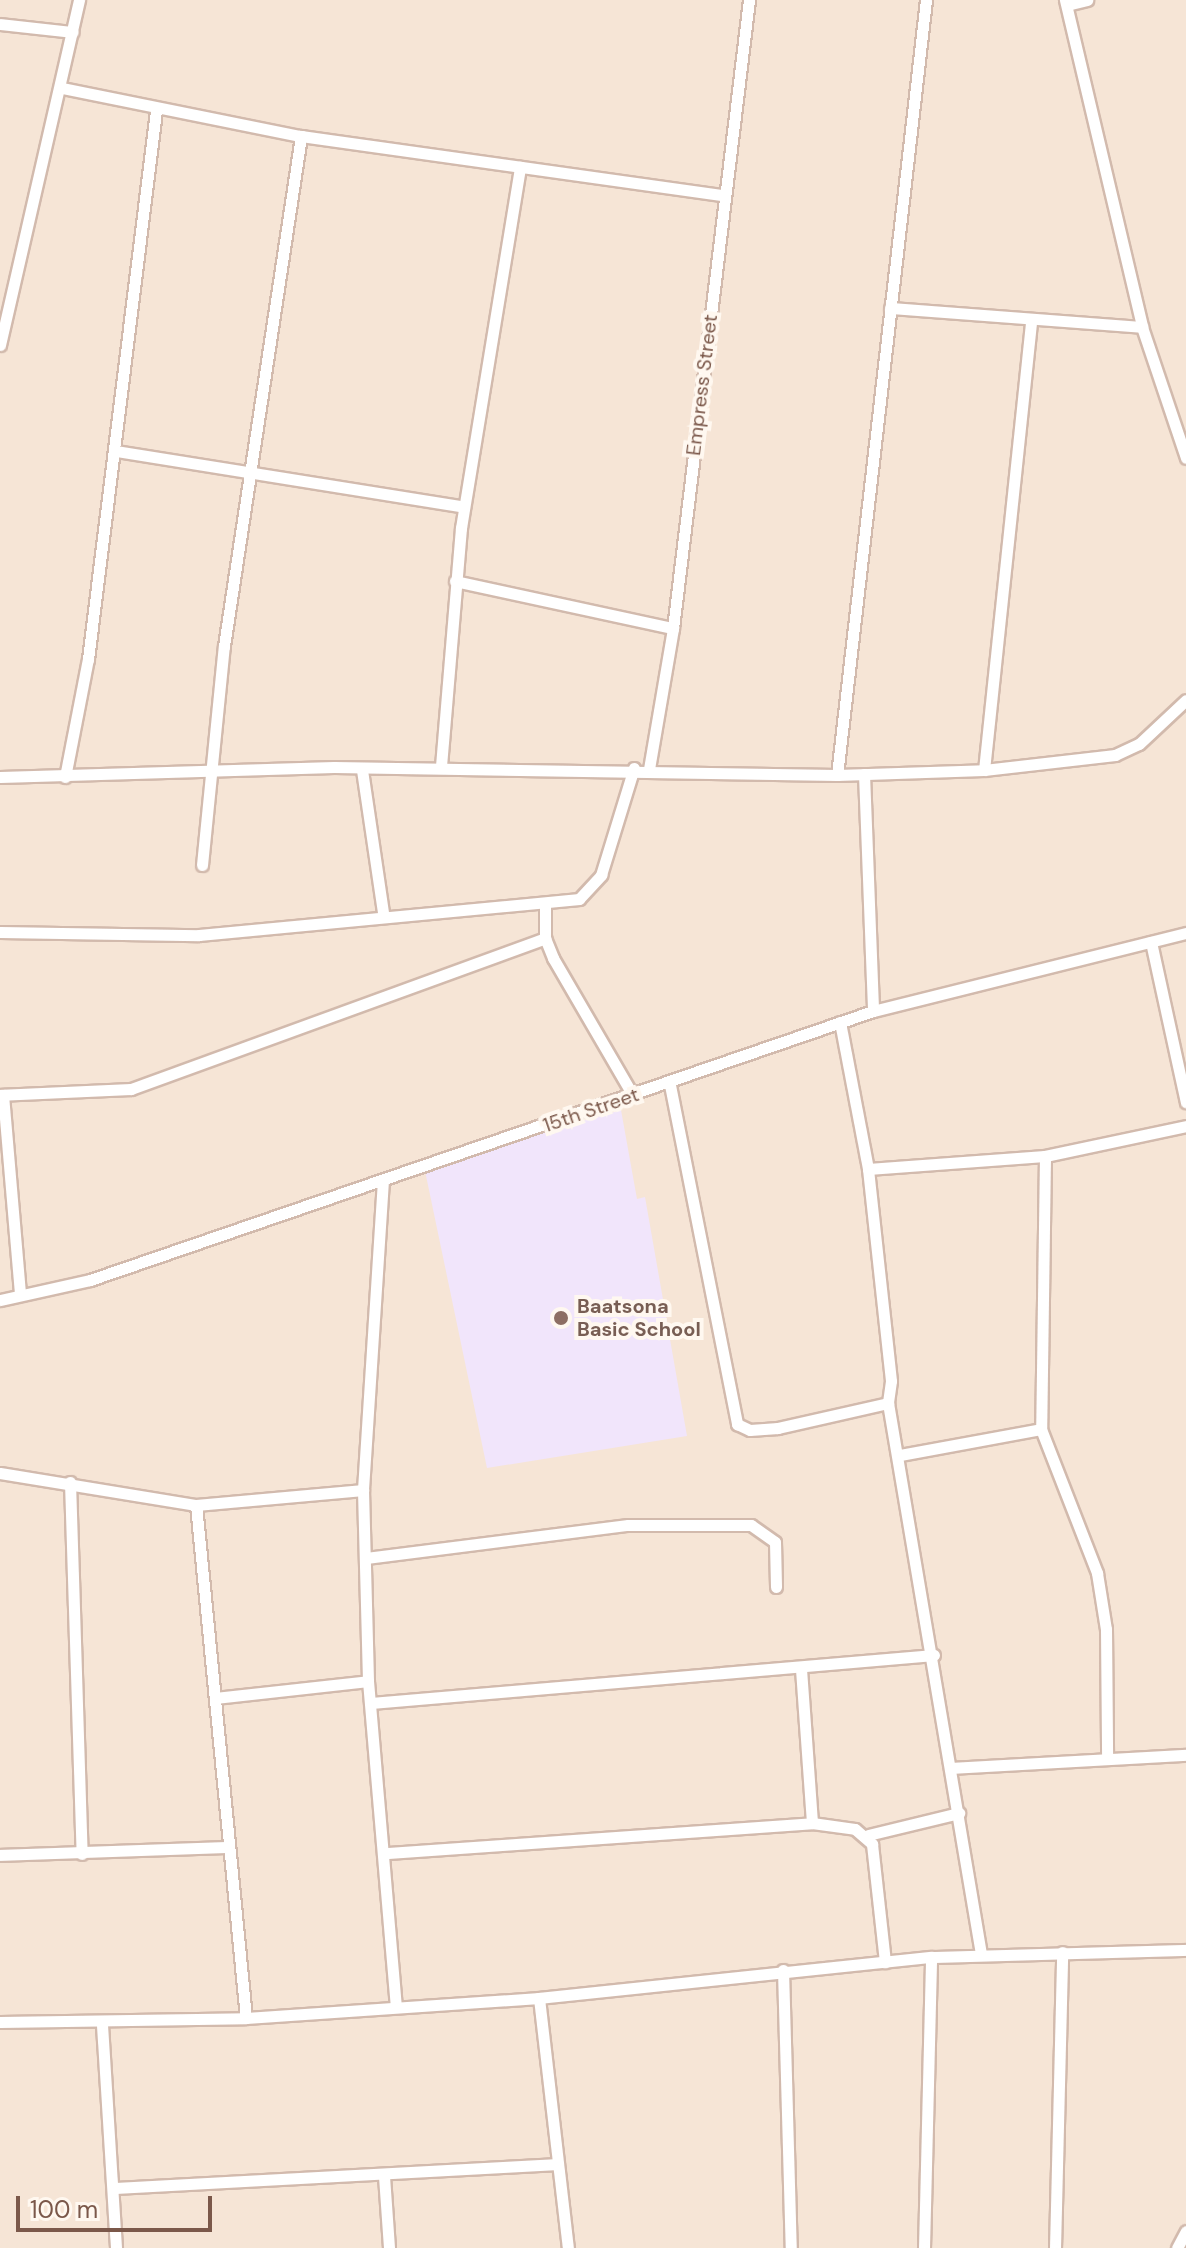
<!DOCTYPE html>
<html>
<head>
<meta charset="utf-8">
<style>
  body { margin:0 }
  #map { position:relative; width:1186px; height:2248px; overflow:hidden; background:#fef4e9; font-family:"DM Sans",sans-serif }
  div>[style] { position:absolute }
  .residential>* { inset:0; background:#f6e5d6; transform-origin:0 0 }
  .education>* { inset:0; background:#f1e5fb }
  .roads { filter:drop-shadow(2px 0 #d2baad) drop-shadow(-2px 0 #d2baad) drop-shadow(0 2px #d2baad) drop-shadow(0 -2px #d2baad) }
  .minor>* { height:11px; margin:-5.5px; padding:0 5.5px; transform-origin:5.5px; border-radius:5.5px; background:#fff }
  .dots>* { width:22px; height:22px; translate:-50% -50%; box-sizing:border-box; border:4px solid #fff8f0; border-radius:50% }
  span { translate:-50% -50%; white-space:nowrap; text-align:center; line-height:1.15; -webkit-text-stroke:8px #fff8f0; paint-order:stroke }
  .street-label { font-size:20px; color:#7b584a }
  .education-label { font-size:20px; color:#785e54; font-weight:700 }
  .left { translate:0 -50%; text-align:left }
  .scale { position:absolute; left:16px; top:2196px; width:196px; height:36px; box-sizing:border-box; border:4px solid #7b584a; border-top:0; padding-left:10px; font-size:24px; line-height:28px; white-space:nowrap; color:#7b584a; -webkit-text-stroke:6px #fff8f0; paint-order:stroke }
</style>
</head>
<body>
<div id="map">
  <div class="residential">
    <i style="left:0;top:0;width:1186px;height:2248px"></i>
  </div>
  <div class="education">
    <i style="clip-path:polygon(621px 1110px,637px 1199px,645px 1197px,687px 1436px,487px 1468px,424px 1166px)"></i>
  </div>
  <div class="roads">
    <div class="minor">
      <i style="left:1065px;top:0;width:336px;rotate:76.7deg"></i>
      <i style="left:1142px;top:327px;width:138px;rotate:71.4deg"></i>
      <i style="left:1067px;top:5px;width:21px;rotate:-14deg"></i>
      <i style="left:0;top:24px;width:73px;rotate:6.3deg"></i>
      <i style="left:62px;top:88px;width:244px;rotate:11.4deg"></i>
      <i style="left:301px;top:136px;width:426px;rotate:8deg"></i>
      <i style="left:890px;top:308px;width:253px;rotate:4.3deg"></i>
      <i style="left:0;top:345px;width:354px;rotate:-77.1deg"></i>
      <i style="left:116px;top:451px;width:352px;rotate:9.1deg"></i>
      <i style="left:455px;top:581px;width:223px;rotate:12.2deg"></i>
      <i style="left:441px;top:766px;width:239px;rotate:-85.2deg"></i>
      <i style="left:461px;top:528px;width:366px;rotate:-80.7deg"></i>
      <i style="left:649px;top:769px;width:143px;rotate:-80.3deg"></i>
      <i style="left:673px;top:628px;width:633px;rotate:-83.1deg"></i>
      <i style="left:362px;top:770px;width:145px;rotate:81.6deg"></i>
      <i style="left:984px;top:770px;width:452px;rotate:-84deg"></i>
      <i style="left:864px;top:774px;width:237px;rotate:87.8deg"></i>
      <i style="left:837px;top:775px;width:780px;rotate:-83.45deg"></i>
      <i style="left:0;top:777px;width:334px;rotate:-1.7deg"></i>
      <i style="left:334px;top:767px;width:503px;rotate:0.91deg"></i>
      <i style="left:837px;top:775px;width:147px;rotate:-1.9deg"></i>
      <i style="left:984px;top:770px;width:132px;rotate:-6.5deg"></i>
      <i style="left:1115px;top:755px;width:26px;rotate:-25deg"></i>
      <i style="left:1139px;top:744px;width:64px;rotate:-43.1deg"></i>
      <i style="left:65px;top:777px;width:120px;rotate:-79deg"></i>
      <i style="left:88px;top:659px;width:552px;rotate:-82.93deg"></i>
      <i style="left:202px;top:865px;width:220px;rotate:-84.3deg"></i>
      <i style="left:224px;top:646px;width:516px;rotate:-81.41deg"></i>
      <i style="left:545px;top:906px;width:32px;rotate:90deg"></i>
      <i style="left:545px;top:938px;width:22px;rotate:68deg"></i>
      <i style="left:553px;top:958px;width:157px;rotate:59.8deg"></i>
      <i style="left:0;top:932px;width:199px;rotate:0.9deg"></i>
      <i style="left:199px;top:935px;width:382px;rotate:-5.4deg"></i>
      <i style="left:579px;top:899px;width:33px;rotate:-47deg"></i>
      <i style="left:601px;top:875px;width:112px;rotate:-72.9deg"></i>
      <i style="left:1151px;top:942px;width:164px;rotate:77.7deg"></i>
      <i style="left:840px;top:1022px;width:150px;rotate:79.2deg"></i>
      <i style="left:868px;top:1169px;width:213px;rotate:83.8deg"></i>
      <i style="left:891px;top:1381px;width:22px;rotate:98deg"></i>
      <i style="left:888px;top:1403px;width:559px;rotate:80.42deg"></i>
      <i style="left:670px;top:1085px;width:346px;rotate:78.8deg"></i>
      <i style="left:737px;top:1424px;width:14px;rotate:25deg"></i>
      <i style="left:750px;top:1430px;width:28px;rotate:-4deg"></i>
      <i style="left:778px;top:1428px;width:113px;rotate:-12.8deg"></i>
      <i style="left:0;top:1095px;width:131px;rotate:-2.6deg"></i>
      <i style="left:131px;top:1089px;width:441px;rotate:-20deg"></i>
      <i style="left:3px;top:1095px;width:200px;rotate:85.1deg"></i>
      <i style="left:1045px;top:1156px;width:273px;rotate:90.8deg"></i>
      <i style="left:1041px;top:1429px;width:155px;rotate:68.7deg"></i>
      <i style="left:1097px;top:1573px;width:57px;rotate:80.9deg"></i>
      <i style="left:1106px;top:1629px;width:127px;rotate:89.5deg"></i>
      <i style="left:868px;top:1169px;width:177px;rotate:-4.2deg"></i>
      <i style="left:1045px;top:1156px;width:144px;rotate:-12deg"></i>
      <i style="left:383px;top:1180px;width:311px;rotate:93.7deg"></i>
      <i style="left:363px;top:1490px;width:191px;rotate:88.5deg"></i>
      <i style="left:368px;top:1681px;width:327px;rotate:85.1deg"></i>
      <i style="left:0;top:1300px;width:92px;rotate:-12.5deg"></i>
      <i style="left:90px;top:1280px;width:828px;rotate:-18.96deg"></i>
      <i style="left:873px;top:1011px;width:323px;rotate:-14deg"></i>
      <i style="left:900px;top:1455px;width:143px;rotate:-10.4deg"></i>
      <i style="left:0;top:1473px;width:199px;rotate:9.3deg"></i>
      <i style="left:196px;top:1505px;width:168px;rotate:-5.1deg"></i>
      <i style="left:70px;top:1482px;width:372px;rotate:88.2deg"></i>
      <i style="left:196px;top:1505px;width:515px;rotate:84.43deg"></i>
      <i style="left:366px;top:1558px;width:264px;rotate:-7.2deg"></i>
      <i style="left:628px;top:1525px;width:123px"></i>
      <i style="left:751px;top:1525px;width:29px;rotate:35deg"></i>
      <i style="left:775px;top:1542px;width:45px;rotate:88.7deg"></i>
      <i style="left:801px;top:1669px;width:154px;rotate:85.9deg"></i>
      <i style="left:215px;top:1698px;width:154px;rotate:-6.3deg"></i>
      <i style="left:371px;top:1703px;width:565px;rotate:-4.87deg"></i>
      <i style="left:951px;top:1768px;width:235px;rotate:-3.2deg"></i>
      <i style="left:868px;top:1835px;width:94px;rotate:-13.6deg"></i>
      <i style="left:388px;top:1853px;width:425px;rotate:-4deg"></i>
      <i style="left:812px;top:1823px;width:43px;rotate:7.9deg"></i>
      <i style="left:855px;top:1829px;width:23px;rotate:41deg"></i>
      <i style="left:872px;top:1844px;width:119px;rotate:83.7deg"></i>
      <i style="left:0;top:1855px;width:228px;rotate:-2deg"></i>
      <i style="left:783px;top:1970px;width:278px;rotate:88.4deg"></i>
      <i style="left:539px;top:1998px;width:252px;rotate:83.4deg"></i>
      <i style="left:0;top:2022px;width:246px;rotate:-0.9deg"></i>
      <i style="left:246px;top:2018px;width:294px;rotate:-3.9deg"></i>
      <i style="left:539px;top:1998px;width:394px;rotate:-6deg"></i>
      <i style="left:931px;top:1957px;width:255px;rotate:-1.6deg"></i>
      <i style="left:102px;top:2025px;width:223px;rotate:86.4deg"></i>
      <i style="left:384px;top:2176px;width:72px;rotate:86deg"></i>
      <i style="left:116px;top:2188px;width:442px;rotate:-3.1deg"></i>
      <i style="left:924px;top:2248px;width:291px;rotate:-88.6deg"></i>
      <i style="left:1055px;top:2248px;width:296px;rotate:-88.6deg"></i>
      <i style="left:1177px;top:2248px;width:19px;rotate:-62deg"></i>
    </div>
  </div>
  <div class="dots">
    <i style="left:561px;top:1318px;background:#8d6e63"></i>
  </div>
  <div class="street-label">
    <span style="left:702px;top:385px;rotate:-83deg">Empress Street</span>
    <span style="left:591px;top:1110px;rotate:-19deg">15th Street</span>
  </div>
  <div class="education-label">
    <span class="left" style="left:577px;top:1318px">Baatsona<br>Basic School</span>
  </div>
  <div class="scale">100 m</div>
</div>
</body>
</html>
